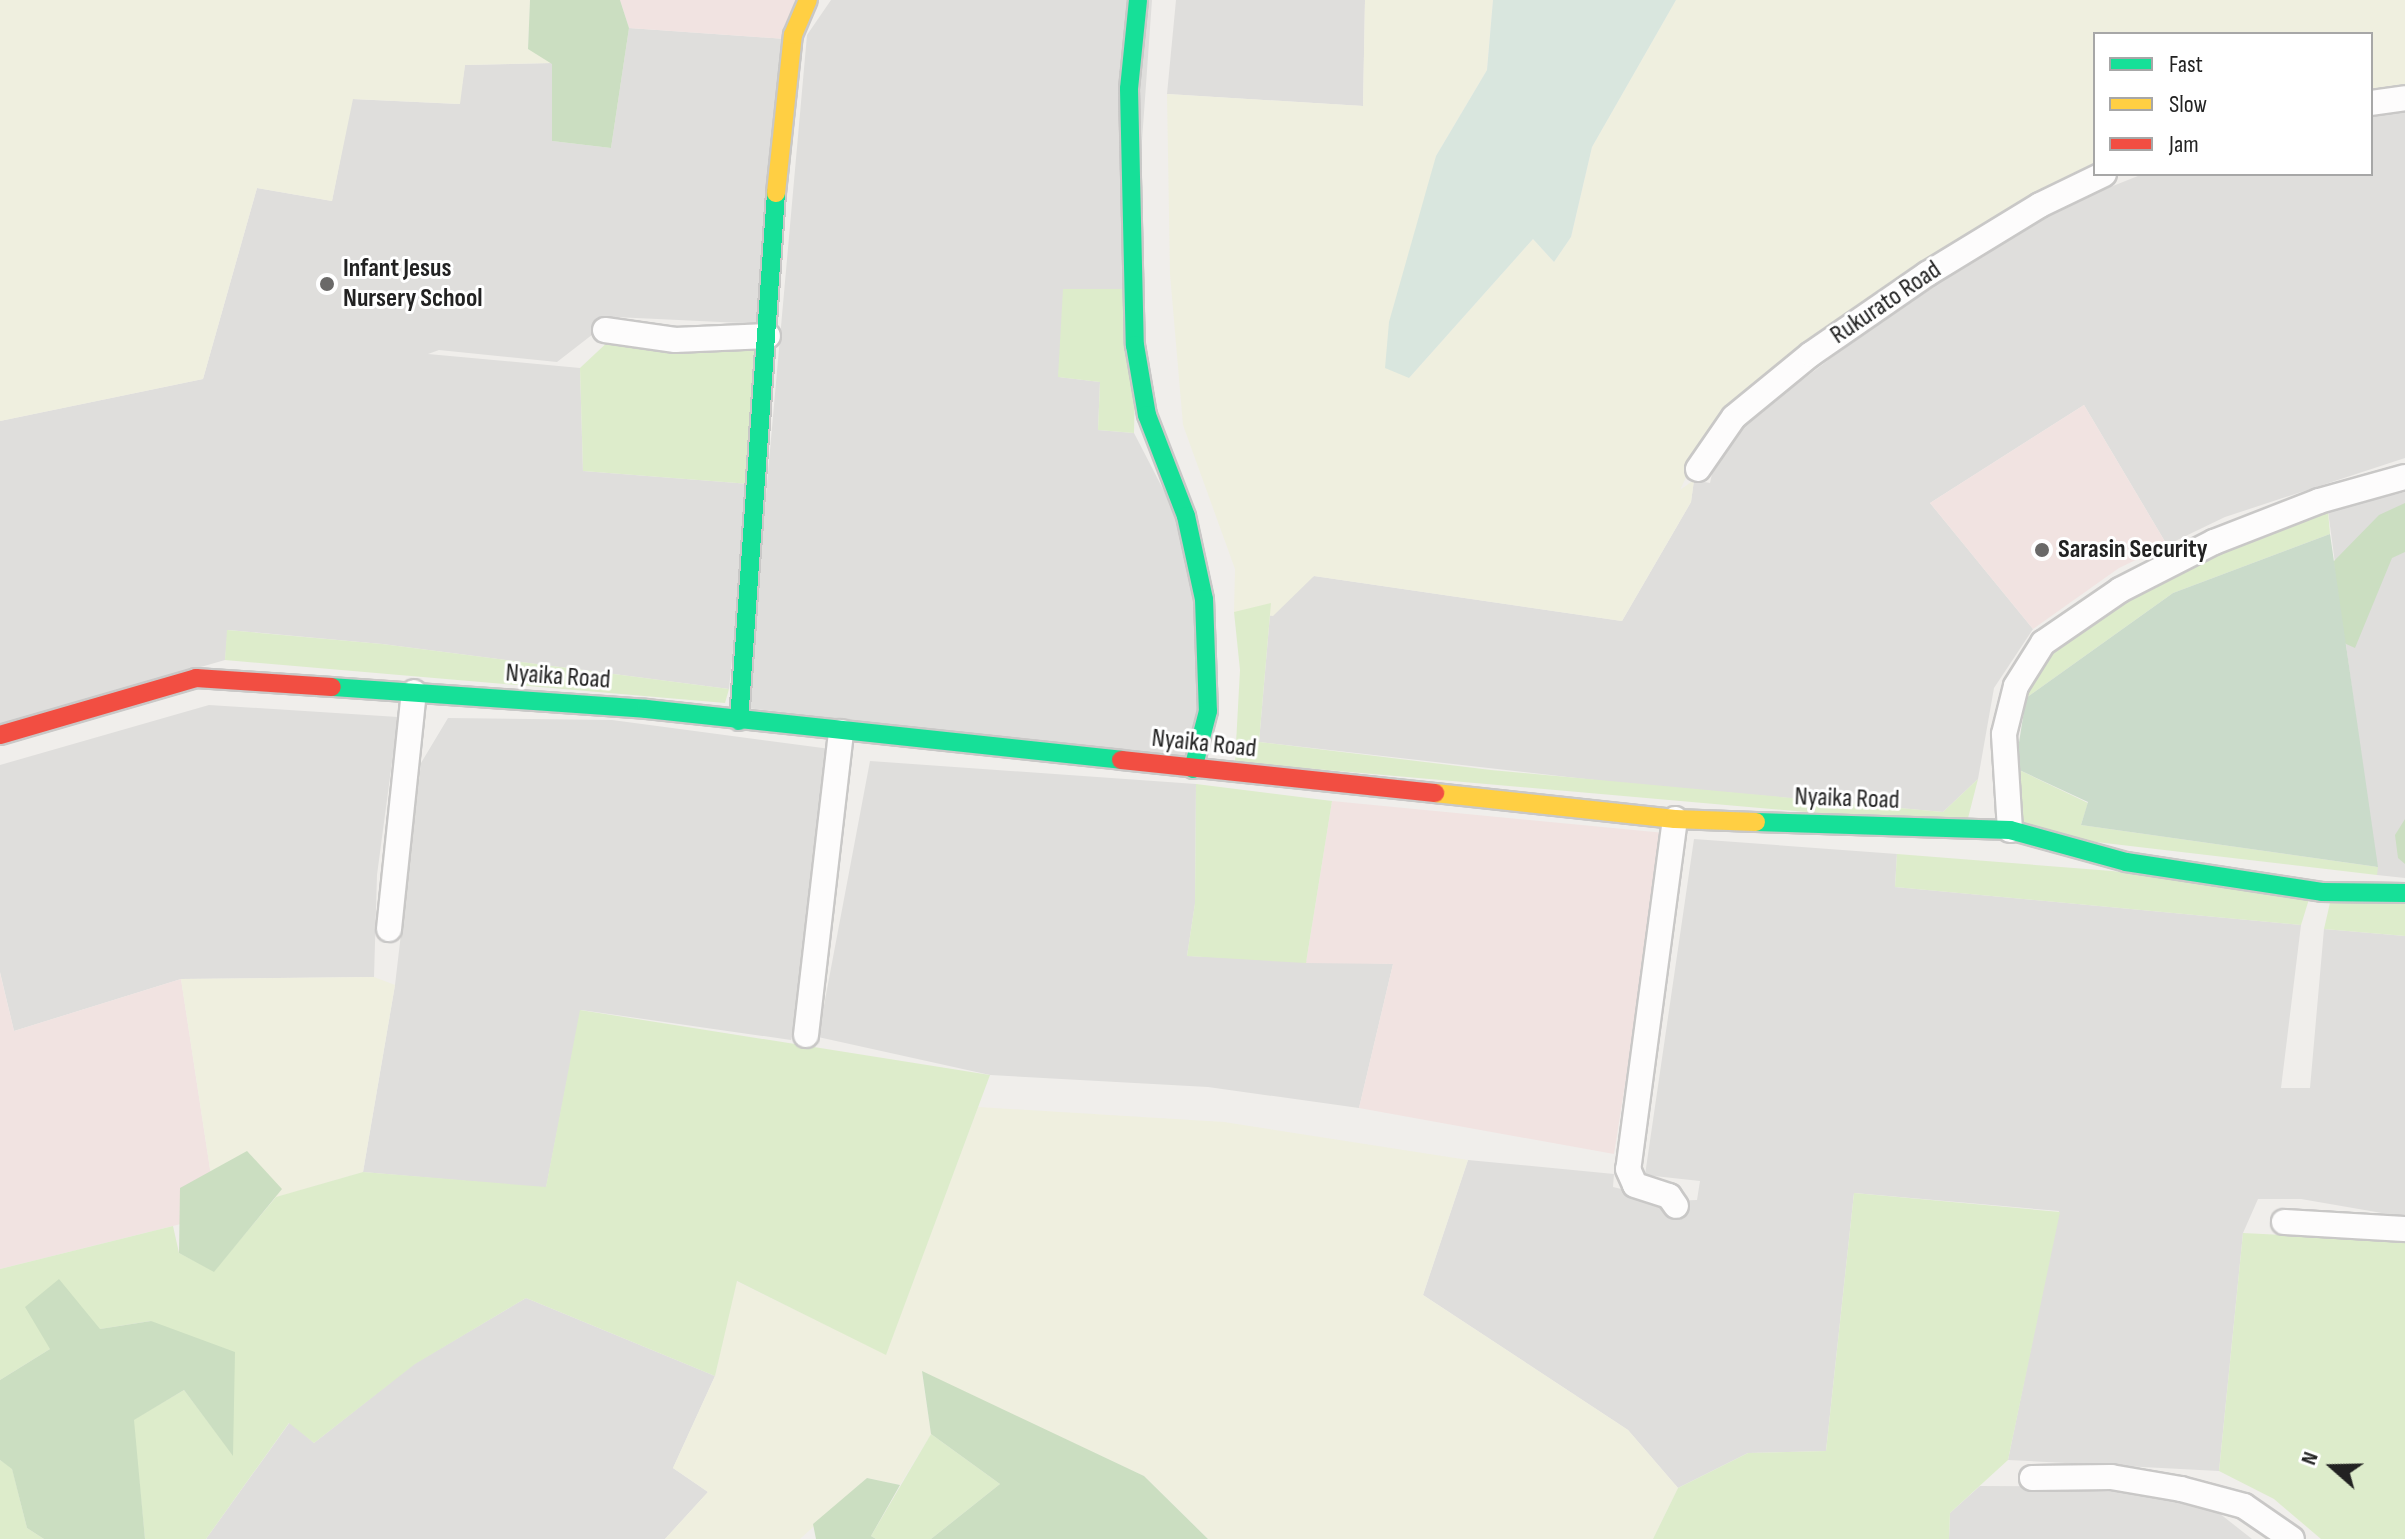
<!DOCTYPE html>
<html>
<head>
<meta charset="utf-8">
<style>
  body { margin:0 }
  #map { position:relative; width:2405px; height:1539px; overflow:hidden; background:#f0eeeb; font-family:"Sofia Sans Condensed",sans-serif }
  div>[style] { position:absolute }
  .residential>* { inset:0; background:#dfdedc }
  .commercial>* { inset:0; background:#f1e3e1 }
  .farmland>* { inset:0; background:#efefdf }
  .grass>* { inset:0; background:#ddeccb }
  .forest>* { inset:0; background:#cbdec1 }
  .wetland>* { inset:0; background:#d9e6de }
  .cemetery>* { inset:0; background:#cadbca }
  .roads { filter:drop-shadow(2px 0 #c9c8c7) drop-shadow(-2px 0 #c9c8c7) drop-shadow(0 2px #c9c8c7) drop-shadow(0 -2px #c9c8c7) }
  .street>* { height:24px; margin:-12px; padding:0 12px; transform-origin:12px; border-radius:12px; background:#fdfcfc }
  .fast>* { height:18px; margin:-9px; padding:0 9px; transform-origin:9px; border-radius:9px; background:#16e098 }
  .slow>* { height:18px; margin:-9px; padding:0 9px; transform-origin:9px; border-radius:9px; background:#ffcf43 }
  .jam>* { height:18px; margin:-9px; padding:0 9px; transform-origin:9px; border-radius:9px; background:#f24e42 }
  .dots>* { width:22px; height:22px; translate:-50% -50%; box-sizing:border-box; border:4px solid #fff; border-radius:50% }
  span { translate:-50% -50%; white-space:nowrap; text-align:center; line-height:1.15; -webkit-text-stroke:6px #fff; paint-order:stroke }
  .poi-label { font-size:26px; color:#222; font-weight:700 }
  .left { translate:0 -50%; text-align:left }
  .street-label { font-size:26px; color:#222 }
  .legend { position:absolute; left:2093px; top:32px; width:280px; height:144px; box-sizing:border-box; background:#fff; border:2px solid #a7a7a7; margin:0; padding:10px 14px; list-style:none; font-size:24px; color:#222 }
  .legend li { display:flex; align-items:center; gap:16px; height:40px }
  .legend b { width:40px; border:2px solid #a7a7a7 }
  .north { position:absolute; left:2293px; top:1427px; width:80px; height:80px; -webkit-text-stroke:6px #fff; paint-order:stroke; rotate:290deg; font-size:22px; font-weight:700; line-height:32px; text-align:center; color:#222 }
  .north::after { content:''; display:block; margin:auto; width:28px; height:36px; background:#222; clip-path:polygon(50% 0,100% 100%,50% 72%,0 100%) }
</style>
</head>
<body>
<div id="map">
  <div class="residential">
    <i style="clip-path:polygon(831px 0,1152px 0,1140px 169px,1123px 289px,1059px 377px,1100px 382px,1098px 430px,1134px 433px,1206px 572px,1202px 759px,747px 708px,807px 35px)"></i>
    <i style="clip-path:polygon(1176px 0,1365px 0,1363px 106px,1167px 94px)"></i>
    <i style="clip-path:polygon(629px 28px,786px 39px,763px 324px,615px 317px,557px 362px,439px 350px,428px 354px,580px 368px,583px 471px,750px 484px,729px 689px,382px 644px,228px 630px,225px 660px,0 725px,0 421px,203px 379px,257px 188px,332px 201px,352px 99px,459px 104px,465px 65px,552px 63px,552px 141px,611px 148px)"></i>
    <i style="clip-path:polygon(2405px 109px,2405px 458px,2225px 517px,2167px 545px,2084px 405px,1930px 503px,2033px 629px,1994px 688px,1978px 779px,1943px 812px,1612px 782px,1259px 742px,1271px 603px,1314px 576px,1622px 621px,1691px 502px,1694px 480px,1710px 483px,1714px 464px,1751px 419px,1907px 300px,2045px 213px,2143px 174px,2371px 174px,2371px 114px)"></i>
    <i style="clip-path:polygon(2405px 492px,2405px 878px,2377px 875px,2328px 511px)"></i>
    <i style="clip-path:polygon(209px 705px,398px 717px,377px 875px,374px 977px,181px 979px,14px 1031px,0 972px,0 765px)"></i>
    <i style="clip-path:polygon(448px 718px,612px 720px,838px 750px,791px 1040px,581px 1010px,546px 1188px,363px 1172px,395px 985px,421px 763px)"></i>
    <i style="clip-path:polygon(870px 761px,1196px 784px,1195px 904px,1187px 956px,1393px 964px,1359px 1108px,1208px 1087px,990px 1075px,818px 1037px)"></i>
    <i style="clip-path:polygon(1694px 839px,1897px 854px,1895px 887px,2301px 925px,2281px 1088px,2310px 1088px,2324px 929px,2405px 936px,2405px 1217px,2301px 1199px,2258px 1199px,2243px 1233px,2219px 1471px,2008px 1460px,2059px 1211px,1854px 1193px,1826px 1451px,1748px 1453px,1678px 1488px,1628px 1430px,1423px 1295px,1468px 1160px,1614px 1174px,1613px 1187px,1671px 1201px,1697px 1200px,1700px 1181px,1645px 1175px)"></i>
    <i style="clip-path:polygon(526px 1298px,715px 1376px,673px 1468px,708px 1492px,665px 1539px,206px 1539px,290px 1422px,314px 1443px,414px 1364px)"></i>
    <i style="clip-path:polygon(1980px 1486px,2128px 1487px,2210px 1506px,2252px 1539px,1949px 1539px,1950px 1513px)"></i>
  </div>
  <div class="commercial">
    <i style="clip-path:polygon(620px 0,795px 0,786px 39px,629px 28px)"></i>
    <i style="clip-path:polygon(2084px 405px,2167px 545px,2119px 568px,2033px 629px,1930px 503px)"></i>
    <i style="clip-path:polygon(1332px 801px,1665px 833px,1614px 1154px,1359px 1108px,1393px 964px,1306px 963px)"></i>
    <i style="clip-path:polygon(0 973px,14px 1031px,181px 979px,217px 1215px,0 1269px)"></i>
  </div>
  <div class="farmland">
    <i style="clip-path:polygon(0 0,530px 0,528px 48px,552px 63px,465px 65px,460px 104px,353px 99px,332px 201px,257px 188px,203px 379px,0 421px)"></i>
    <i style="clip-path:polygon(1365px 0,1493px 0,1487px 70px,1436px 156px,1409px 378px,1533px 239px,1554px 262px,1571px 237px,1592px 147px,1676px 0,2405px 0,2405px 86px,2371px 91px,2371px 34px,2095px 34px,2095px 165px,1698px 452px,1680px 490px,1694px 480px,1691px 502px,1622px 621px,1314px 576px,1273px 616px,1234px 612px,1235px 569px,1183px 425px,1170px 274px,1167px 94px,1363px 106px)"></i>
    <i style="clip-path:polygon(374px 977px,395px 985px,363px 1172px,217px 1215px,181px 979px)"></i>
    <i style="clip-path:polygon(978px 1107px,1224px 1122px,1468px 1160px,1423px 1295px,1628px 1430px,1678px 1488px,1653px 1539px,1208px 1539px,1144px 1476px,922px 1373px,931px 1434px,900px 1485px,867px 1478px,800px 1539px,665px 1539px,708px 1492px,673px 1468px,715px 1376px,736px 1281px,886px 1354px)"></i>
  </div>
  <div class="grass">
    <i style="clip-path:polygon(1140px 169px,1134px 433px,1098px 430px,1100px 382px,1058px 377px,1063px 289px,1123px 289px)"></i>
    <i style="clip-path:polygon(613px 337px,760px 343px,750px 484px,583px 471px,580px 368px)"></i>
    <i style="clip-path:polygon(2328px 511px,2330px 534px,2173px 593px,2026px 698px,2022px 678px,2143px 583px)"></i>
    <i style="clip-path:polygon(1271px 603px,1259px 742px,1491px 770px,1943px 812px,1978px 779px,1966px 826px,1235px 762px,1240px 670px,1234px 612px)"></i>
    <i style="clip-path:polygon(227px 630px,382px 644px,729px 689px,725px 703px,225px 660px)"></i>
    <i style="clip-path:polygon(2015px 768px,2088px 803px,2081px 825px,2378px 867px,2377px 875px,2002px 831px)"></i>
    <i style="clip-path:polygon(1196px 784px,1332px 801px,1306px 963px,1187px 956px,1195px 903px)"></i>
    <i style="clip-path:polygon(1897px 854px,2112px 871px,2310px 896px,2301px 925px,1895px 887px)"></i>
    <i style="clip-path:polygon(2332px 894px,2405px 902px,2405px 936px,2324px 929px)"></i>
    <i style="clip-path:polygon(580px 1010px,990px 1075px,886px 1355px,737px 1281px,715px 1376px,526px 1298px,415px 1364px,314px 1443px,289px 1423px,206px 1539px,145px 1539px,133px 1420px,184px 1390px,233px 1455px,151px 1321px,100px 1329px,50px 1349px,0 1380px,0 1269px,173px 1226px,179px 1253px,214px 1271px,276px 1197px,363px 1172px,546px 1187px)"></i>
    <i style="clip-path:polygon(1854px 1193px,2060px 1212px,2008px 1460px,1950px 1513px,1949px 1539px,1653px 1539px,1678px 1488px,1748px 1453px,1826px 1451px)"></i>
    <i style="clip-path:polygon(2243px 1233px,2405px 1241px,2405px 1539px,2321px 1539px,2274px 1499px,2219px 1471px)"></i>
    <i style="clip-path:polygon(931px 1434px,1000px 1484px,931px 1539px,876px 1539px,871px 1536px)"></i>
    <i style="clip-path:polygon(0 1460px,12px 1468px,27px 1528px,44px 1539px,0 1539px)"></i>
  </div>
  <div class="forest">
    <i style="clip-path:polygon(530px 0,620px 0,629px 28px,611px 148px,552px 141px,552px 64px,528px 49px)"></i>
    <i style="clip-path:polygon(2405px 503px,2405px 552px,2392px 558px,2355px 648px,2335px 639px,2334px 561px,2379px 515px)"></i>
    <i style="clip-path:polygon(2405px 819px,2405px 864px,2398px 858px,2395px 835px)"></i>
    <i style="clip-path:polygon(247px 1151px,282px 1189px,214px 1272px,179px 1253px,180px 1188px)"></i>
    <i style="clip-path:polygon(59px 1279px,100px 1329px,151px 1321px,235px 1352px,233px 1456px,184px 1390px,134px 1420px,145px 1539px,44px 1539px,27px 1528px,12px 1469px,0 1460px,0 1380px,50px 1349px,25px 1307px)"></i>
    <i style="clip-path:polygon(922px 1371px,1144px 1476px,1208px 1539px,931px 1539px,1000px 1484px,931px 1434px)"></i>
    <i style="clip-path:polygon(867px 1478px,900px 1485px,871px 1536px,876px 1539px,816px 1539px,813px 1524px)"></i>
  </div>
  <div class="wetland">
    <i style="clip-path:polygon(1493px 0,1676px 0,1592px 147px,1571px 237px,1554px 262px,1533px 239px,1409px 378px,1385px 368px,1389px 322px,1436px 156px,1487px 70px)"></i>
  </div>
  <div class="cemetery">
    <i style="clip-path:polygon(2330px 534px,2378px 867px,2081px 825px,2088px 802px,2015px 768px,2026px 698px,2173px 593px)"></i>
  </div>
  <div class="roads">
    <div class="street">
      <i style="left:2371px;top:103px;width:34px;rotate:-8deg"></i>
      <i style="left:605px;top:330px;width:71px;rotate:8.1deg"></i>
      <i style="left:675px;top:340px;width:93px;rotate:-2.5deg"></i>
      <i style="left:1698px;top:469px;width:63px;rotate:-55.3deg"></i>
      <i style="left:1734px;top:417px;width:99px;rotate:-39.3deg"></i>
      <i style="left:1811px;top:354px;width:141px;rotate:-34.6deg"></i>
      <i style="left:1927px;top:274px;width:132px;rotate:-31.4deg"></i>
      <i style="left:2040px;top:205px;width:71px;rotate:-25.8deg"></i>
      <i style="left:1675px;top:819px;width:353px;rotate:97.6deg"></i>
      <i style="left:1628px;top:1169px;width:17px;rotate:66deg"></i>
      <i style="left:1635px;top:1185px;width:36px;rotate:18deg"></i>
      <i style="left:1669px;top:1196px;width:12px;rotate:55deg"></i>
      <i style="left:2010px;top:830px;width:96px;rotate:-93.6deg"></i>
      <i style="left:2004px;top:734px;width:49px;rotate:-76deg"></i>
      <i style="left:2016px;top:686px;width:51px;rotate:-57.9deg"></i>
      <i style="left:2043px;top:643px;width:93px;rotate:-34.5deg"></i>
      <i style="left:2120px;top:590px;width:106px;rotate:-27.1deg"></i>
      <i style="left:2214px;top:542px;width:113px;rotate:-21.3deg"></i>
      <i style="left:2319px;top:501px;width:89px;rotate:-15.6deg"></i>
      <i style="left:389px;top:929px;width:238px;rotate:-84deg"></i>
      <i style="left:806px;top:1035px;width:305px;rotate:-83.4deg"></i>
      <i style="left:2284px;top:1222px;width:121px;rotate:3.3deg"></i>
      <i style="left:2032px;top:1478px;width:79px;rotate:-0.7deg"></i>
      <i style="left:2111px;top:1477px;width:71px;rotate:9.7deg"></i>
      <i style="left:2181px;top:1489px;width:65px;rotate:15.1deg"></i>
      <i style="left:2244px;top:1506px;width:58px;rotate:34.5deg"></i>
    </div>
    <div class="fast">
      <i style="left:1138px;top:0;width:89px;rotate:95.8deg"></i>
      <i style="left:1129px;top:89px;width:256px;rotate:88.7deg"></i>
      <i style="left:1135px;top:345px;width:71px;rotate:80.3deg"></i>
      <i style="left:1147px;top:415px;width:108px;rotate:68.9deg"></i>
      <i style="left:1186px;top:516px;width:85px;rotate:77.8deg"></i>
      <i style="left:1204px;top:599px;width:112px;rotate:88deg"></i>
      <i style="left:1208px;top:711px;width:60px;rotate:104.5deg"></i>
      <i style="left:332px;top:687px;width:315px;rotate:4deg"></i>
      <i style="left:646px;top:709px;width:478px;rotate:6.1deg"></i>
      <i style="left:739px;top:721px;width:529px;rotate:-85.99deg"></i>
      <i style="left:1756px;top:822px;width:254px;rotate:1.8deg"></i>
      <i style="left:2010px;top:830px;width:120px;rotate:15.4deg"></i>
      <i style="left:2126px;top:862px;width:198px;rotate:8.7deg"></i>
      <i style="left:2322px;top:892px;width:83px;rotate:0.7deg"></i>
    </div>
    <div class="slow">
      <i style="left:776px;top:193px;width:159px;rotate:-83.9deg"></i>
      <i style="left:793px;top:35px;width:38px;rotate:-67deg"></i>
      <i style="left:1435px;top:793px;width:241px;rotate:6.2deg"></i>
      <i style="left:1675px;top:819px;width:81px;rotate:2.1deg"></i>
    </div>
    <div class="jam">
      <i style="left:0;top:735px;width:204px;rotate:-16.2deg"></i>
      <i style="left:196px;top:678px;width:136px;rotate:3.8deg"></i>
      <i style="left:1121px;top:760px;width:316px;rotate:6deg"></i>
    </div>
  </div>
  <div class="dots">
    <i style="left:327px;top:284px;background:#6a6968"></i>
    <i style="left:2042px;top:550px;background:#6a6968"></i>
  </div>
  <div class="poi-label">
    <span class="left" style="left:343px;top:284px">Infant Jesus<br>Nursery School</span>
    <span class="left" style="left:2058px;top:550px">Sarasin Security</span>
  </div>
  <div class="street-label">
    <span style="left:1886px;top:303px;rotate:-34deg">Rukurato Road</span>
    <span style="left:558px;top:677px;rotate:4deg">Nyaika Road</span>
    <span style="left:1204px;top:744px;rotate:6deg">Nyaika Road</span>
    <span style="left:1847px;top:799px;rotate:2deg">Nyaika Road</span>
  </div>
  <ul class="legend">
  <li><b style="height:10px;background:#16e098"></b>Fast</li>
  <li><b style="height:10px;background:#ffcf43"></b>Slow</li>
  <li><b style="height:10px;background:#f24e42"></b>Jam</li>
  </ul>
  <div class="north">N</div>
</div>
</body>
</html>
